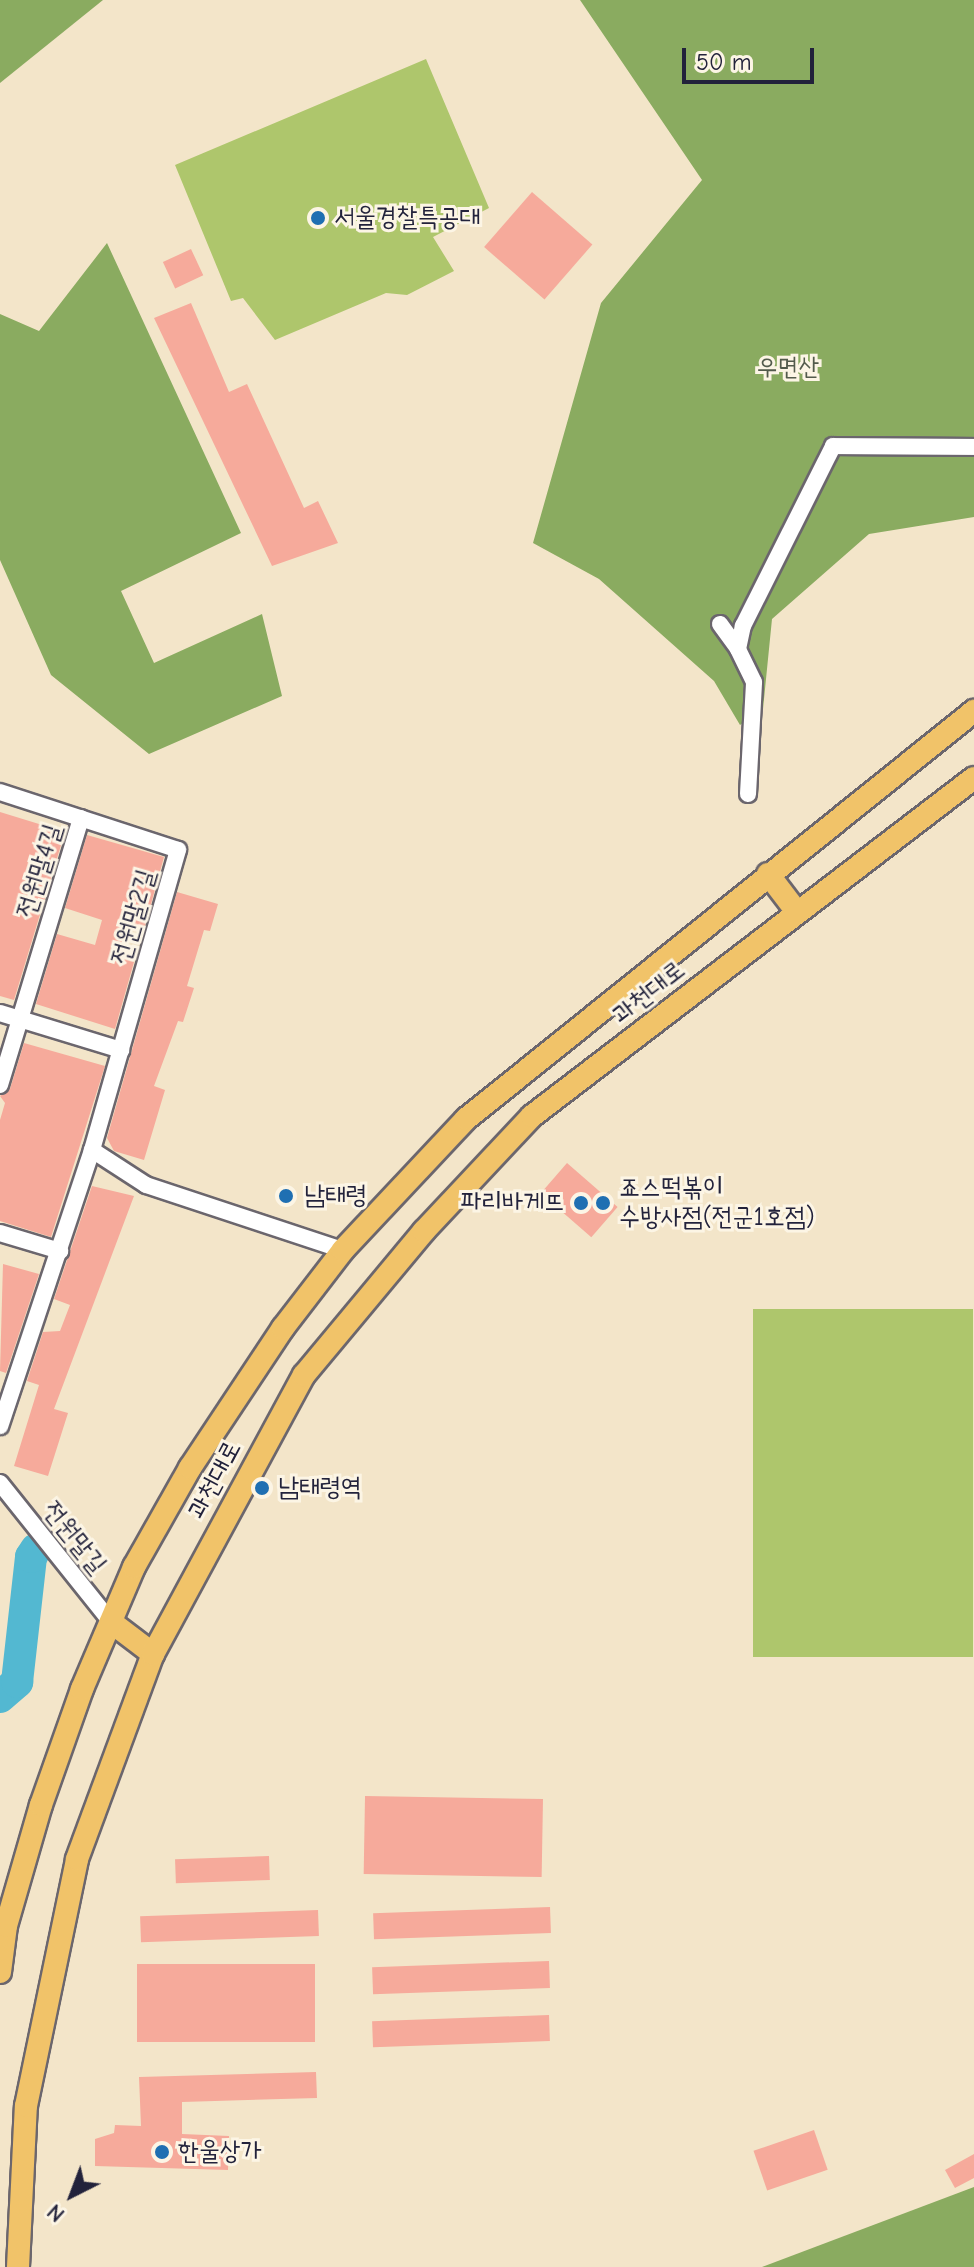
<!DOCTYPE html>
<html>
<head>
<meta charset="utf-8">
<style>
  body { margin:0 }
  #map { position:relative; width:974px; height:2267px; overflow:hidden; background:#f3e5c9; font-family:"Comic Neue","Poor Story",sans-serif }
  div>[style] { position:absolute }
  .green>* { inset:0; background:#aec66c; transform-origin:0 0 }
  .forest>* { inset:0; background:#8aab60 }
  .river>* { height:32px; margin:-16px; padding:0 16px; transform-origin:16px; border-radius:16px; background:#53b8d1 }
  .building>* { inset:0; background:#f6aa9b; transform-origin:0 0 }
  .roads { filter:drop-shadow(2px 0 #6b666d) drop-shadow(-2px 0 #6b666d) drop-shadow(0 2px #6b666d) drop-shadow(0 -2px #6b666d) }
  .minor>* { height:16px; margin:-8px; padding:0 8px; transform-origin:8px; border-radius:8px; background:#fff }
  .major>* { height:22px; margin:-11px; padding:0 11px; transform-origin:11px; border-radius:11px; background:#f1c369 }
  .dots>* { width:22px; height:22px; translate:-50% -50%; box-sizing:border-box; border:4px solid #fcf5e5; border-radius:50% }
  span { translate:-50% -50%; white-space:nowrap; text-align:center; line-height:1.15; -webkit-text-stroke:6px #fcf5e5; paint-order:stroke }
  .poi-label { font-size:26px; color:#22223b }
  .left { translate:0 -50%; text-align:left }
  .right { translate:-100% -50%; text-align:right }
  .park-label { font-size:26px; color:#535b4c }
  .street-label { font-size:26px; color:#22223b }
  .north { position:absolute; left:32px; top:2155px; width:80px; height:80px; -webkit-text-stroke:6px #fcf5e5; paint-order:stroke; rotate:222deg; font-size:22px; font-weight:700; line-height:32px; text-align:center; color:#22223b }
  .north::after { content:''; display:block; margin:auto; width:28px; height:36px; background:#22223b; clip-path:polygon(50% 0,100% 100%,50% 72%,0 100%) }
  .scale { position:absolute; left:682px; top:48px; width:132px; height:36px; box-sizing:border-box; border:4px solid #22223b; border-top:0; padding-left:10px; font-size:24px; line-height:28px; white-space:nowrap; color:#22223b; -webkit-text-stroke:6px #fcf5e5; paint-order:stroke }
</style>
</head>
<body>
<div id="map">
  <div class="green">
    <i style="clip-path:polygon(426px 59px,489px 208px,433px 237px,454px 271px,407px 295px,386px 293px,275px 340px,243px 298px,231px 301px,175px 165px)"></i>
    <i style="left:973px;top:1309px;width:348px;height:220px;rotate:90deg"></i>
  </div>
  <div class="forest">
    <i style="clip-path:polygon(0 0,103px 0,0 83px)"></i>
    <i style="clip-path:polygon(580px 0,974px 0,974px 517px,869px 534px,772px 619px,763px 709px,740px 725px,714px 681px,599px 579px,533px 543px,601px 303px,702px 180px)"></i>
    <i style="clip-path:polygon(107px 243px,241px 533px,121px 591px,154px 663px,262px 614px,282px 696px,149px 754px,51px 675px,0 560px,0 314px,39px 331px)"></i>
    <i style="clip-path:polygon(974px 2187px,974px 2267px,762px 2267px)"></i>
  </div>
  <div class="river">
    <i style="left:0;top:1697px;width:23px;rotate:-41deg"></i>
    <i style="left:17px;top:1682px;width:126px;rotate:-83.6deg"></i>
    <i style="left:31px;top:1557px;width:9px;rotate:-58deg"></i>
  </div>
  <div class="building">
    <i style="left:532px;top:192px;width:80px;height:73px;rotate:41deg"></i>
    <i style="left:191px;top:249px;width:29px;height:31px;rotate:65deg"></i>
    <i style="clip-path:polygon(191px 303px,229px 392px,247px 384px,304px 508px,318px 501px,338px 543px,272px 566px,154px 318px)"></i>
    <i style="clip-path:polygon(0 812px,65px 832px,14px 1000px,0 996px)"></i>
    <i style="clip-path:polygon(87px 835px,164px 857px,143px 933px,131px 930px,122px 958px,134px 962px,115px 1029px,36px 1004px,57px 934px,95px 945px,102px 920px,65px 908px)"></i>
    <i style="clip-path:polygon(177px 892px,218px 904px,210px 931px,204px 930px,187px 986px,194px 988px,183px 1022px,178px 1021px,154px 1086px,165px 1090px,144px 1160px,114px 1151px,107px 1138px)"></i>
    <i style="clip-path:polygon(24px 1043px,105px 1066px,51px 1237px,0 1221px,0 1120px,5px 1103px,0 1096px,10px 1089px)"></i>
    <i style="left:567px;top:1163px;width:67px;height:40px;rotate:41deg"></i>
    <i style="clip-path:polygon(92px 1186px,134px 1196px,54px 1409px,68px 1413px,48px 1476px,14px 1466px,39px 1385px,27px 1381px,43px 1332px,60px 1331px,70px 1305px,54px 1299px)"></i>
    <i style="clip-path:polygon(3px 1264px,39px 1274px,6px 1373px,0 1371px)"></i>
    <i style="left:543px;top:1799px;width:78px;height:178px;rotate:91deg"></i>
    <i style="left:269px;top:1856px;width:24px;height:94px;rotate:88deg"></i>
    <i style="left:550px;top:1907px;width:26px;height:177px;rotate:88deg"></i>
    <i style="left:318px;top:1910px;width:26px;height:178px;rotate:88deg"></i>
    <i style="left:549px;top:1961px;width:27px;height:177px;rotate:88deg"></i>
    <i style="left:315px;top:1964px;width:78px;height:178px;rotate:90deg"></i>
    <i style="left:549px;top:2015px;width:26px;height:177px;rotate:88deg"></i>
    <i style="clip-path:polygon(316px 2072px,317px 2098px,182px 2102px,182px 2134px,229px 2136px,228px 2170px,95px 2166px,95px 2139px,114px 2133px,115px 2125px,141px 2126px,139px 2077px)"></i>
    <i style="left:814px;top:2130px;width:42px;height:64px;rotate:71deg"></i>
    <i style="clip-path:polygon(974px 2154px,974px 2178px,955px 2188px,945px 2170px)"></i>
  </div>
  <div class="roads">
    <div class="minor">
      <i style="left:720px;top:624px;width:31px;rotate:54deg"></i>
      <i style="left:0;top:792px;width:187px;rotate:18deg"></i>
      <i style="left:178px;top:850px;width:312px;rotate:106deg"></i>
      <i style="left:92px;top:1150px;width:291px;rotate:108.4deg"></i>
      <i style="left:748px;top:794px;width:112px;rotate:-86.9deg"></i>
      <i style="left:754px;top:682px;width:37px;rotate:-116deg"></i>
      <i style="left:738px;top:649px;width:24px;rotate:-78deg"></i>
      <i style="left:743px;top:626px;width:201px;rotate:-63.4deg"></i>
      <i style="left:833px;top:446px;width:141px;rotate:0.4deg"></i>
      <i style="left:0;top:1013px;width:127px;rotate:17deg"></i>
      <i style="left:0;top:1085px;width:279px;rotate:-73.1deg"></i>
      <i style="left:92px;top:1150px;width:64px;rotate:32.9deg"></i>
      <i style="left:146px;top:1185px;width:207px;rotate:18.3deg"></i>
      <i style="left:0;top:1233px;width:63px;rotate:16.7deg"></i>
      <i style="left:0;top:1483px;width:178px;rotate:51.4deg"></i>
    </div>
    <div class="major">
      <i style="left:768px;top:874px;width:48px;rotate:52.7deg"></i>
      <i style="left:111px;top:1622px;width:53px;rotate:37.3deg"></i>
      <i style="left:0;top:1972px;width:46px;rotate:-82.6deg"></i>
      <i style="left:6px;top:1926px;width:126px;rotate:-73.9deg"></i>
      <i style="left:41px;top:1805px;width:123px;rotate:-70.5deg"></i>
      <i style="left:82px;top:1689px;width:133px;rotate:-66.9deg"></i>
      <i style="left:134px;top:1567px;width:114px;rotate:-60.5deg"></i>
      <i style="left:190px;top:1468px;width:168px;rotate:-56.4deg"></i>
      <i style="left:283px;top:1328px;width:98px;rotate:-52.4deg"></i>
      <i style="left:343px;top:1250px;width:180px;rotate:-46.8deg"></i>
      <i style="left:466px;top:1119px;width:652px;rotate:-38.77deg"></i>
      <i style="left:18px;top:2267px;width:161px;rotate:-87.2deg"></i>
      <i style="left:26px;top:2106px;width:252px;rotate:-78.3deg"></i>
      <i style="left:77px;top:1859px;width:219px;rotate:-69.7deg"></i>
      <i style="left:153px;top:1654px;width:317px;rotate:-61.6deg"></i>
      <i style="left:304px;top:1375px;width:187px;rotate:-50.2deg"></i>
      <i style="left:424px;top:1231px;width:158px;rotate:-46.8deg"></i>
      <i style="left:532px;top:1116px;width:556px;rotate:-37.41deg"></i>
    </div>
  </div>
  <div class="dots">
    <i style="left:318px;top:218px;background:#1f6fb2"></i>
    <i style="left:286px;top:1196px;background:#1f6fb2"></i>
    <i style="left:581px;top:1203px;background:#1f6fb2"></i>
    <i style="left:603px;top:1203px;background:#1f6fb2"></i>
    <i style="left:262px;top:1488px;background:#1f6fb2"></i>
    <i style="left:162px;top:2152px;background:#1f6fb2"></i>
  </div>
  <div class="poi-label">
    <span class="left" style="left:334px;top:218px">서울경찰특공대</span>
    <span class="left" style="left:619px;top:1203px">죠스떡볶이<br>수방사점(전군1호점)</span>
    <span class="left" style="left:304px;top:1196px">남태령</span>
    <span class="right" style="left:565px;top:1203px">파리바게뜨</span>
    <span class="left" style="left:278px;top:1488px">남태령역</span>
    <span class="left" style="left:178px;top:2152px">한울상가</span>
  </div>
  <div class="park-label">
    <span style="left:788px;top:368px">우면산</span>
  </div>
  <div class="street-label">
    <span style="left:40px;top:871px;rotate:-73deg">전원말4길</span>
    <span style="left:134px;top:917px;rotate:-74deg">전원말2길</span>
    <span style="left:649px;top:993px;rotate:-38deg">과천대로</span>
    <span style="left:215px;top:1480px;rotate:-62deg">과천대로</span>
    <span style="left:74px;top:1538px;rotate:51deg">전원말길</span>
  </div>
  <div class="north">N</div>
  <div class="scale">50 m</div>
</div>
</body>
</html>
